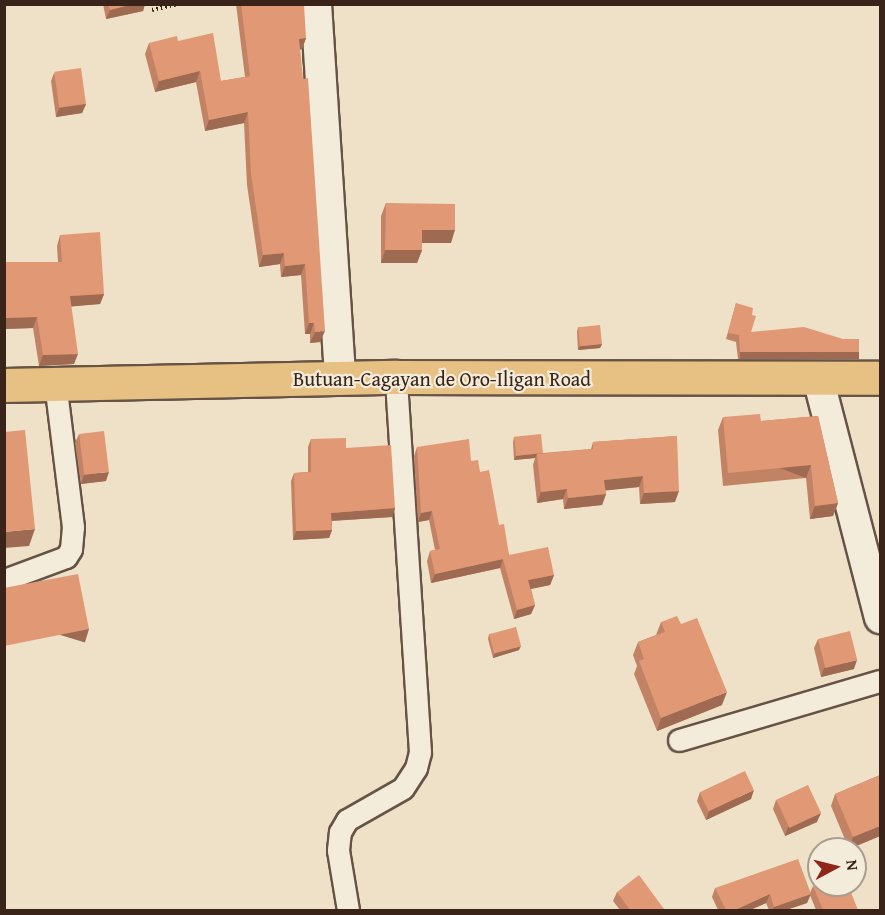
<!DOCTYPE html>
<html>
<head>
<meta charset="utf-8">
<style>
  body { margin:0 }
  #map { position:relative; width:885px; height:915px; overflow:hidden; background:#eee1c7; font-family:"Gentium Book Plus",serif }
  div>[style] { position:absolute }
  .path>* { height:4px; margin-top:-2px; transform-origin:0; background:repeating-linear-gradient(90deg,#3a241a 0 1.5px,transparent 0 4.5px) }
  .roads { filter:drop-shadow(2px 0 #675345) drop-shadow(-2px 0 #675345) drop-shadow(0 2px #675345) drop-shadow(0 -2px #675345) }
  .street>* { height:21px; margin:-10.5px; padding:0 10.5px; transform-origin:10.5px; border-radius:10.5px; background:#f4ecdb }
  .secondary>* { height:30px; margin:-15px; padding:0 15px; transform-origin:15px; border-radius:15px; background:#f4ecdb }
  .highway>* { height:33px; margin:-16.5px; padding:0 16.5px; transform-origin:16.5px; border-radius:16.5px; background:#e7c084 }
  .wall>* { inset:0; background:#c28365 }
  .shaded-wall>* { inset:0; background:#9e6a52; transform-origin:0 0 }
  .building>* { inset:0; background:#e19875; transform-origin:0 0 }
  span { translate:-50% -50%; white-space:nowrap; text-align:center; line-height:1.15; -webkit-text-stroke:4.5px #f4ecdb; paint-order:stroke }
  .street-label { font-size:20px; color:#3a241a }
  .frame { position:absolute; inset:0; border:6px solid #3a241a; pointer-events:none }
  .north { position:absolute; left:807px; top:837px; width:60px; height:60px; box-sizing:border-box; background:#f4ecdb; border:2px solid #aa9c8e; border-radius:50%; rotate:83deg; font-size:16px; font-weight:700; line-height:24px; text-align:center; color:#3a241a }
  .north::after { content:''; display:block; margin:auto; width:21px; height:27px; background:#8f2418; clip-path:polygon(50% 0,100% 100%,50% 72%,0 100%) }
</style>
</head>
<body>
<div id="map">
  <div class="path">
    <i style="left:152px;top:10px;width:28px;rotate:-13deg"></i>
  </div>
  <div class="roads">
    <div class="street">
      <i style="left:4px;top:580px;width:66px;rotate:-20.4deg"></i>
      <i style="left:66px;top:557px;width:9px;rotate:-58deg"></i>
      <i style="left:71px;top:549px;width:22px;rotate:-85deg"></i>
      <i style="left:73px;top:527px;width:145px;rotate:-97.1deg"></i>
      <i style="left:679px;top:740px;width:209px;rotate:-16.4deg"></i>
      <i style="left:348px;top:910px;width:61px;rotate:-99.5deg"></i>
      <i style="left:338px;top:850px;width:18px;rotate:-84deg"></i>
      <i style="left:340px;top:832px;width:14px;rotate:-60deg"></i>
      <i style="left:347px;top:820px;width:64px;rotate:-29.7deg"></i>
      <i style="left:403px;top:788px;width:24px;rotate:-57deg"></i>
      <i style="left:416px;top:768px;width:16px;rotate:-76deg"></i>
      <i style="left:420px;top:752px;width:376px;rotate:-93.7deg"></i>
    </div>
    <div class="secondary">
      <i style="left:316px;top:4px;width:374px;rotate:86.3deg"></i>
      <i style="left:818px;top:378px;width:248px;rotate:75.5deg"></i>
    </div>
    <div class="highway">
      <i style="left:4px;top:385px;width:392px;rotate:-1.2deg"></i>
      <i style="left:396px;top:377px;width:484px;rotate:0.1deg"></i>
    </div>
  </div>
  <div class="wall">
    <i style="clip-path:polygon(103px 4px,145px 4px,143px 11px,106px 19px)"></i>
    <i style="clip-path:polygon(236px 4px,297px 4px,306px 38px,302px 49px,300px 50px,320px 342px,310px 343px,310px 334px,305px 334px,301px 275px,281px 277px,280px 264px,259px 267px,247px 185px,244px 123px,205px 131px,196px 82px,155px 92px,145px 54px,149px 43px,178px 41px,221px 81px,245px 77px)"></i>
    <i style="clip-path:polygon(54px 73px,86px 104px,82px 113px,56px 117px,51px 81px)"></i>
    <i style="clip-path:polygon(386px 203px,451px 243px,422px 243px,422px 250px,417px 263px,381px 263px,381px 216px)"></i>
    <i style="clip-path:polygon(60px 235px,104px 294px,100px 304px,71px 306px,74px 364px,39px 366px,33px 328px,4px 329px,4px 262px,58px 262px,57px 246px)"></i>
    <i style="clip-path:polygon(736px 303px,752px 315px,751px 332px,859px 352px,857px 359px,738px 359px,736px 342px,726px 339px)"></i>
    <i style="clip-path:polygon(578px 327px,602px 344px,600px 348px,578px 350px,577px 332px)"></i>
    <i style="clip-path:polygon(818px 416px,838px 503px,833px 516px,810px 519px,806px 478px,723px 486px,718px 430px,723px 417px,761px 421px)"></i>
    <i style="clip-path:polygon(79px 434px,106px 481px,81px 484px,75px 443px)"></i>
    <i style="clip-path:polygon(677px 436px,675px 502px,640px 504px,639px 487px,605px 490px,606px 494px,602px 505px,564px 509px,563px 499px,537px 503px,533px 465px,535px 458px,514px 460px,513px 442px,514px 437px,543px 453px,591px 449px,593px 442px)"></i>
    <i style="clip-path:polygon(311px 439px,346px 448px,395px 508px,392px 517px,332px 521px,332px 530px,329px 538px,293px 540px,291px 481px,294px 473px,308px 472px,308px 447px)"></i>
    <i style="clip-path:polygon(417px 447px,471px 461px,480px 472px,509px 555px,554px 575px,550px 585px,531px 589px,535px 605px,531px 614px,514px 619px,500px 568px,431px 583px,427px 561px,430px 551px,435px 550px,429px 520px,418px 522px,414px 456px)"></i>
    <i style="clip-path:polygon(661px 622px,681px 624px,722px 705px,657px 731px,634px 674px,637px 666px,633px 655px,638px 642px,656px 635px)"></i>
    <i style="clip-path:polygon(489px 634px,519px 650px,493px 658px,488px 639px)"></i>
    <i style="clip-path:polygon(818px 639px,854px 669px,821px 677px,814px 648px)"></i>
    <i style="clip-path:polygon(880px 775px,880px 836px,849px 849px,831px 806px,835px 794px)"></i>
    <i style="clip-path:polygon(700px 792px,751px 799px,706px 820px,697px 801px)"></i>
    <i style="clip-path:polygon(776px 800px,817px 822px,785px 836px,773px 809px)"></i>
    <i style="clip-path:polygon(813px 886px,858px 910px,816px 910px,810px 895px,807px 903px,786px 910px,769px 910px,766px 903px,750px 910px,718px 910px,712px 897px,715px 888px,810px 893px)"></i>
    <i style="clip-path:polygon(617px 892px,664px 909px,663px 910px,620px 910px,613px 901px)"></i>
  </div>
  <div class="shaded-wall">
    <i style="clip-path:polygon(133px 4px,145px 4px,143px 11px,106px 19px,110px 10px)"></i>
    <i style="clip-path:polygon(306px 38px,302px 49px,294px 50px,299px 39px)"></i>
    <i style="clip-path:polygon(200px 71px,196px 82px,155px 92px,159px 81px)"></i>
    <i style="clip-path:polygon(86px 104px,82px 113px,56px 117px,59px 108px)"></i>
    <i style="clip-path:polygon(248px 112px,244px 123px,205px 131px,209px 120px)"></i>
    <i style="clip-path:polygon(422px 230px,455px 230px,451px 243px,417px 243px)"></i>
    <i style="clip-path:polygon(385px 250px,422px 250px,417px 263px,381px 263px)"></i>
    <i style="clip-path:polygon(284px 253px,280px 264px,259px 267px,263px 255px)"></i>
    <i style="clip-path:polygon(305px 264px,301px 275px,281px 277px,285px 266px)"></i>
    <i style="clip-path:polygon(104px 294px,100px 304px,66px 307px,70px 296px)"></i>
    <i style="clip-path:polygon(37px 317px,33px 328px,4px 329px,4px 318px)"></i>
    <i style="clip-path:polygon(309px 323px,314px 323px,310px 334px,305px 334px)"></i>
    <i style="clip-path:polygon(325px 331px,320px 342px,310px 343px,315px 332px)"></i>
    <i style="clip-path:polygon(602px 344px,600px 348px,578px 350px,580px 346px)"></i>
    <i style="left:740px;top:352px;width:119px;height:7px"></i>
    <i style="clip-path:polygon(78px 354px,74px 364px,39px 366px,43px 355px)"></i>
    <i style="clip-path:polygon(543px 453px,537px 454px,535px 458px,514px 460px,516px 456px)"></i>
    <i style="left:811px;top:465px;width:14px;height:83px;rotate:111deg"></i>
    <i style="clip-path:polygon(109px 472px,106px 481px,81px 484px,84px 475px)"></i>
    <i style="clip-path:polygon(643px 476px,639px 487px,601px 491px,604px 480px)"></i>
    <i style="clip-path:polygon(567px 489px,563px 499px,537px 503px,541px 492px)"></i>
    <i style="clip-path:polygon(679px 491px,675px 502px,640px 504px,644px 493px)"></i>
    <i style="clip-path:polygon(606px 494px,602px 505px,564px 509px,568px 498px)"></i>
    <i style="clip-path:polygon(838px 503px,833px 516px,810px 519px,815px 506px)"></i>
    <i style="clip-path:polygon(395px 508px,392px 517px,328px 521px,331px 513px)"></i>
    <i style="clip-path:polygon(432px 511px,429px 520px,418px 522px,421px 513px)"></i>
    <i style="clip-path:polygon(35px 529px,29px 546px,4px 548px,4px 532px)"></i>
    <i style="clip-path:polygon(332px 530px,329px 538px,293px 540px,296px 531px)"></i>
    <i style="clip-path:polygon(503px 559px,500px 568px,431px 583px,435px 574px)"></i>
    <i style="clip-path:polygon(554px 575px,550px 585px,525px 590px,528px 580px)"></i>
    <i style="clip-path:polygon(535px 605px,531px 614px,514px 619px,517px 610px)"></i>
    <i style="left:89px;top:629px;width:14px;height:87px;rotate:107deg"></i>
    <i style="clip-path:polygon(521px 646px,519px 650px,493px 658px,495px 653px)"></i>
    <i style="clip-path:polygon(857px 660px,854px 669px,821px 677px,824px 668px)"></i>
    <i style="clip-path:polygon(727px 692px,722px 705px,657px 731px,661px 718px)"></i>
    <i style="clip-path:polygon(754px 790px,751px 799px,706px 820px,709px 811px)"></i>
    <i style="clip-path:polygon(821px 813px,817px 822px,785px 836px,788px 827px)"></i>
    <i style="clip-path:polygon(880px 826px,880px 836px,849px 849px,853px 837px)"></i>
    <i style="clip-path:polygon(770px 894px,766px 903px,750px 910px,735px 910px)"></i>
    <i style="clip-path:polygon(811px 894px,807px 903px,786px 910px,773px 910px,774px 907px)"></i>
  </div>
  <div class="building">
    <i style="clip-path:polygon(108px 4px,133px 4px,110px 10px)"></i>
    <i style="clip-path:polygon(241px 4px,297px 4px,297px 6px,304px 5px,306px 38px,299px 39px,303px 79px,308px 78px,325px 331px,315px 332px,314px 323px,309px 323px,305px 264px,285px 266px,284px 253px,263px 255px,251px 174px,248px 112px,209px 120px,200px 71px,159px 81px,149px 43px,177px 36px,178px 41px,213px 33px,221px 81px,250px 76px)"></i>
    <i style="left:81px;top:68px;width:36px;height:27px;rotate:82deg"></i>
    <i style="clip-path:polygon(386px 203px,455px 204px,455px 230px,422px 230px,422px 250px,385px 250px)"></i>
    <i style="clip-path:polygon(100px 232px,104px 294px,70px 296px,78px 354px,43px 355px,37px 317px,4px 318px,4px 262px,62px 262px,60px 235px)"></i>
    <i style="clip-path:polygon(736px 303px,753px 308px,752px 315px,756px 316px,751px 332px,804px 327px,843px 339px,859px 339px,859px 352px,740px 352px,739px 335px,728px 333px)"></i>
    <i style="left:600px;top:325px;width:19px;height:22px;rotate:84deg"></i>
    <i style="clip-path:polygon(760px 414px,761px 421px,818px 416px,838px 503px,815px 506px,811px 465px,728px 473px,723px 417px)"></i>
    <i style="clip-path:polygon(25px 430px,35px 529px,4px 532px,4px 432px)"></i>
    <i style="left:104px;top:431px;width:41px;height:25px;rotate:83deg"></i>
    <i style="left:541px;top:434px;width:19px;height:27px;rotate:84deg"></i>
    <i style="clip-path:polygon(677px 436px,679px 491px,644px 493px,643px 476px,604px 480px,606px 494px,568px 498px,567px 489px,541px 492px,537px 454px,593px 449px,593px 442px)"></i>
    <i style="clip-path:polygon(346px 438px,346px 448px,391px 445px,395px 508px,331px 513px,332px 530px,296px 531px,294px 473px,311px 472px,311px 439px)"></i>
    <i style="clip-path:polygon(469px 439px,471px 461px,478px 460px,480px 472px,489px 470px,499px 525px,504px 524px,509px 555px,548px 547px,554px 575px,528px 580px,535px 605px,517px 610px,503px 559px,435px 574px,430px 551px,440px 549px,432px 511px,421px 513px,417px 447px)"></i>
    <i style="clip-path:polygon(78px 574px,89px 629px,4px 646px,4px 588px)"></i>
    <i style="clip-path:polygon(677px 616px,681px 624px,697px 618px,727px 692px,661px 718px,639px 661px,644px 659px,638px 642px,665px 632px,661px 622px)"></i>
    <i style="left:516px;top:627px;width:20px;height:28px;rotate:75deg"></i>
    <i style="left:850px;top:631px;width:30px;height:33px;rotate:76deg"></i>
    <i style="left:745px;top:771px;width:21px;height:50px;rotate:65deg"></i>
    <i style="clip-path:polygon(880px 775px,880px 826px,853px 837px,835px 794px)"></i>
    <i style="left:808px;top:785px;width:31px;height:35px;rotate:65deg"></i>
    <i style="clip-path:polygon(798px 859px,811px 894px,774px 907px,770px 894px,735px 910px,726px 910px,715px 888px)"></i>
    <i style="clip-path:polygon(639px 875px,664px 909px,662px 910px,630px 910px,617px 892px)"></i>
    <i style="clip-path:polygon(819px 883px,819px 885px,848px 885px,858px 910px,823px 910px,813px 886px)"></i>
  </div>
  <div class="street-label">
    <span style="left:442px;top:378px">Butuan-Cagayan de Oro-Iligan Road</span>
  </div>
  <div class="frame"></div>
  <div class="north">N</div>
</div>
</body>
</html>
